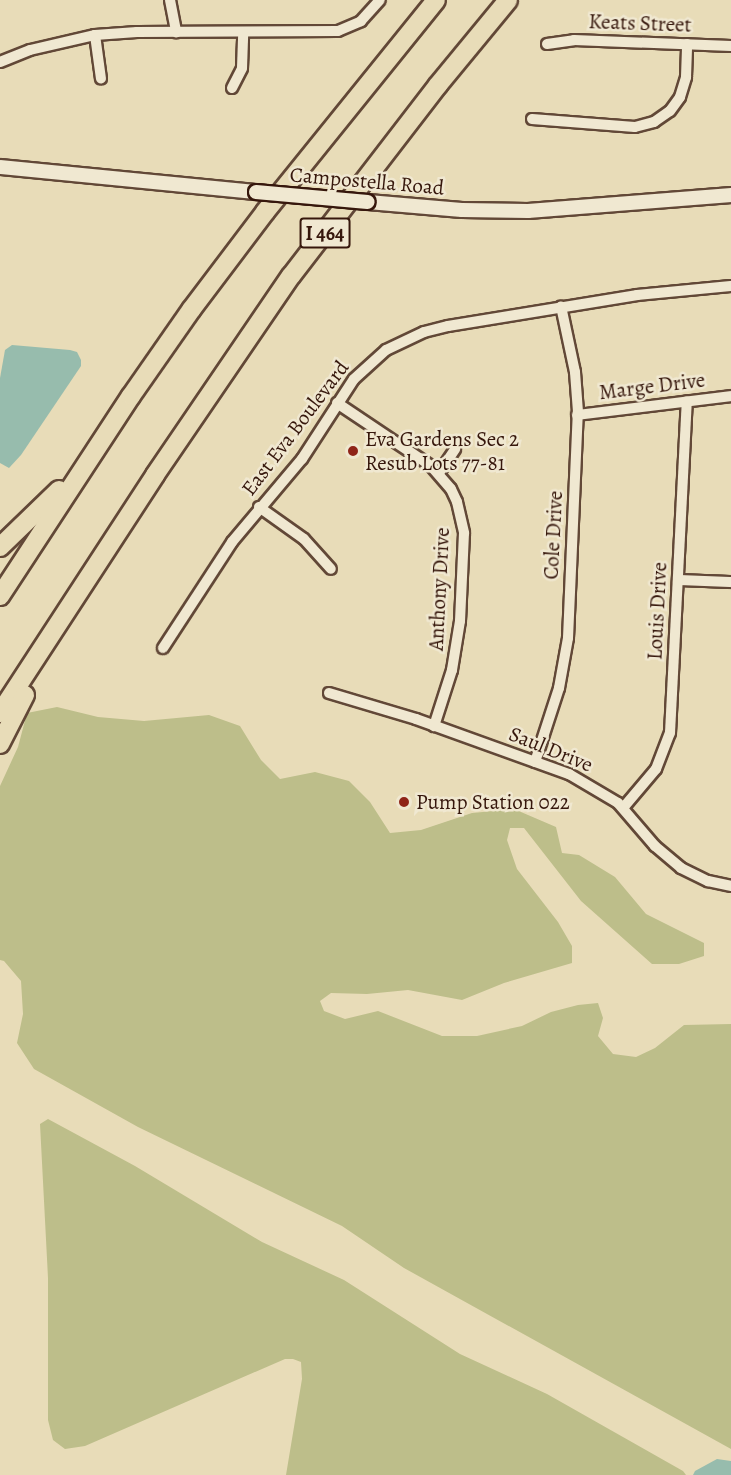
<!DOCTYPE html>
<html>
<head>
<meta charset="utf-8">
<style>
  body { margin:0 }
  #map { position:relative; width:731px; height:1475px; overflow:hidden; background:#e8dcb8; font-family:Alegreya,serif }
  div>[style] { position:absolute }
  .green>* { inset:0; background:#bdbe8a }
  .water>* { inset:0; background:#97bcad }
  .roads { filter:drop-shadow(2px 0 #624837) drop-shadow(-2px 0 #624837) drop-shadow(0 2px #624837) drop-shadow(0 -2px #624837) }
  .minor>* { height:10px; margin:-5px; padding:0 5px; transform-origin:5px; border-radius:5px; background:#f0e8d1 }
  .secondary>* { height:14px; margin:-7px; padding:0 7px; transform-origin:7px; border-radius:7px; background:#f0e8d1 }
  .motorway>* { height:18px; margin:-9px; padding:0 9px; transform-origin:9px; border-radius:9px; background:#e8dcb8 }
  .bridges { filter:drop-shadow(2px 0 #36170c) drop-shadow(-2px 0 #36170c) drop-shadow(0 2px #36170c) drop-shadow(0 -2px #36170c) }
  .secondary-bridge>* { height:14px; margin:-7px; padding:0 7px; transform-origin:7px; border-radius:7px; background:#f0e8d1 }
  .dots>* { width:16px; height:16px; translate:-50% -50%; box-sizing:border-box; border:3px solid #f0e8d1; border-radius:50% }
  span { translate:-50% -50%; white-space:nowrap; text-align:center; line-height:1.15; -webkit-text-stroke:5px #f0e8d1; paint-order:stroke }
  .shield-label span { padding:2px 4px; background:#f0e8d1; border:2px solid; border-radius:4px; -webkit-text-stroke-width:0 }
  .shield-label { font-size:20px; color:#36170c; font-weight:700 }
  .street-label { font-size:21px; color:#36170c }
  .poi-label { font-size:21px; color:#36170c }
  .left { translate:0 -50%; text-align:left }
</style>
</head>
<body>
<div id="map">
  <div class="green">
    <i style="clip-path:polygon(57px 707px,98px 717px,144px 721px,209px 715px,240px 726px,261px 760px,280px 779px,315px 772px,349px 781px,370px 802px,390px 833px,421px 830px,472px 813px,514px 809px,556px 827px,562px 853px,579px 855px,615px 877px,646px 914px,704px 943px,704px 956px,679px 964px,652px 964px,581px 901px,524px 828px,510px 828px,507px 840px,517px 869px,558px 922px,572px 946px,572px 963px,504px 983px,462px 1000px,408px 990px,367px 994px,331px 993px,320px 1001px,324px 1011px,345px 1019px,378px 1011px,442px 1036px,477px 1036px,522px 1026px,551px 1012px,578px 1005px,598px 1003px,603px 1018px,598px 1036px,613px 1054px,636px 1057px,655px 1048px,684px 1025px,731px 1024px,731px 1449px,404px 1268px,342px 1226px,138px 1127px,34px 1069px,17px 1043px,23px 1014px,21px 981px,4px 961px,0 960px,0 786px,18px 747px,27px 713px)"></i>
    <i style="clip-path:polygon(48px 1119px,135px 1166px,262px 1242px,344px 1280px,460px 1354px,547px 1394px,683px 1471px,686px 1475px,286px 1475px,302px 1379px,301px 1362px,293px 1359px,285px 1359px,85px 1446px,65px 1449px,53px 1440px,48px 1420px,48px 1278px,40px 1124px)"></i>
  </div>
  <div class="water">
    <i style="clip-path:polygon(12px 345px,70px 350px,77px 352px,81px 360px,81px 366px,21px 455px,9px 468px,0 463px,0 378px,5px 350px)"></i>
    <i style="clip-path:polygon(717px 1459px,731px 1461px,731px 1475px,693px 1475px,695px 1471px)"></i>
  </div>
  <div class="roads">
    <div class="minor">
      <i style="left:170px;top:0;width:33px;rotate:79deg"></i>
      <i style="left:95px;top:35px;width:44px;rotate:82.2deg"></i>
      <i style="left:547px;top:44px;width:27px;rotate:-8deg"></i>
      <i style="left:574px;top:40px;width:157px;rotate:2.2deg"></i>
      <i style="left:0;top:62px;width:32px;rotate:-22deg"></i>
      <i style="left:30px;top:50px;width:67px;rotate:-13deg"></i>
      <i style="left:95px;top:35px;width:42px;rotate:-4.1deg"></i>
      <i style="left:137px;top:32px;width:201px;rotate:-0.3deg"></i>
      <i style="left:338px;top:31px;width:25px;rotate:-23deg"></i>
      <i style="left:361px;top:21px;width:28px;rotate:-48deg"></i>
      <i style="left:232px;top:88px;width:22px;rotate:-63deg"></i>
      <i style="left:242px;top:68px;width:35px;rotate:-88deg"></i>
      <i style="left:532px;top:119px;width:103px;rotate:4.4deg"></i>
      <i style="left:635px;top:127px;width:20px;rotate:-15deg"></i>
      <i style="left:654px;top:122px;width:19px;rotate:-35deg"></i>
      <i style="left:670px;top:111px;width:17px;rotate:-54deg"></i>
      <i style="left:680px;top:97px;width:21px;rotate:-73deg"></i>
      <i style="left:686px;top:77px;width:33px;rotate:-88deg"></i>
      <i style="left:337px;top:403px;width:113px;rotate:33.8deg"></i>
      <i style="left:431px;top:466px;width:30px;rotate:49deg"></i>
      <i style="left:451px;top:489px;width:14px;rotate:65deg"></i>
      <i style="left:457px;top:502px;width:32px;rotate:77deg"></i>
      <i style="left:464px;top:533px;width:88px;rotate:92.6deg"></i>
      <i style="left:460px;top:621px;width:50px;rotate:99.3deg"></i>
      <i style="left:452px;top:670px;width:59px;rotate:107.8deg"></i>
      <i style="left:577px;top:415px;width:155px;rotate:-7deg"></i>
      <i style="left:439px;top:473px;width:29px;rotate:-56deg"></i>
      <i style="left:259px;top:507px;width:55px;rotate:35.4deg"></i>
      <i style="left:304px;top:539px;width:40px;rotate:48deg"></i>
      <i style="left:678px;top:580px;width:53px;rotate:2.2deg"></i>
      <i style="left:163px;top:648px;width:126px;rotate:-56.9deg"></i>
      <i style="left:232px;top:542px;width:109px;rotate:-49.9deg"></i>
      <i style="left:302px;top:459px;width:95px;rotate:-57deg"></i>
      <i style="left:354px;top:379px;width:43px;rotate:-42.2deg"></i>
      <i style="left:386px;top:350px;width:42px;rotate:-25.3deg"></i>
      <i style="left:424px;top:332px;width:25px;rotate:-14deg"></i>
      <i style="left:448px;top:326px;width:192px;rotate:-9.3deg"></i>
      <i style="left:637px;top:295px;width:94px;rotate:-5.5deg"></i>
      <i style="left:329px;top:693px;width:91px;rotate:16.6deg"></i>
      <i style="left:416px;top:719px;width:163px;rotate:19.8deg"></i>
      <i style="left:569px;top:774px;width:57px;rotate:30.6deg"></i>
      <i style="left:618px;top:803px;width:57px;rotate:49.3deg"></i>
      <i style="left:655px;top:846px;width:34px;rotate:40deg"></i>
      <i style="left:681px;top:868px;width:30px;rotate:26deg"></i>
      <i style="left:708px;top:881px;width:24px;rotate:12deg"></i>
      <i style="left:535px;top:762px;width:78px;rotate:-72deg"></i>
      <i style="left:559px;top:688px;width:51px;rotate:-79.8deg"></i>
      <i style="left:568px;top:638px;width:226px;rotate:-87.5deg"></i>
      <i style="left:578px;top:412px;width:40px;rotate:-94.3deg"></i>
      <i style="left:575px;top:372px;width:67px;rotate:-102deg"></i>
      <i style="left:623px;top:808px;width:51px;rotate:-49.8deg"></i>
      <i style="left:656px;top:769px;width:39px;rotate:-69deg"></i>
      <i style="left:670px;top:733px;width:332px;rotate:-87.1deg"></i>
    </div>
    <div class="secondary">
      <i style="left:0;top:167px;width:257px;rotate:5.6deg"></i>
      <i style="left:368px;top:202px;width:94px;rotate:4.9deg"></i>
      <i style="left:462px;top:210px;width:66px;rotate:0.9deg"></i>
      <i style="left:528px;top:211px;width:204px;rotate:-4.5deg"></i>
    </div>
    <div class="motorway">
      <i style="left:0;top:547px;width:82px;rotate:-44deg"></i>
      <i style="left:0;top:596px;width:239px;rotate:-56.8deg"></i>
      <i style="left:131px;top:396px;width:105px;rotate:-55.1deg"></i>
      <i style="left:191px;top:310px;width:123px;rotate:-52.9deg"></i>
      <i style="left:265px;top:212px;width:272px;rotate:-51.1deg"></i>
      <i style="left:0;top:713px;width:284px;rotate:-56.9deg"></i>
      <i style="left:155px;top:475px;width:241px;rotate:-55.7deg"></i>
      <i style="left:291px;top:276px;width:241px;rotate:-52.4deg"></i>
      <i style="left:438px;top:85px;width:110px;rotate:-50.5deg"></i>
      <i style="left:0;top:744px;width:55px;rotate:-63deg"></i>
    </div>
  </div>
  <div class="bridges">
    <div class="secondary-bridge">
      <i style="left:256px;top:192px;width:112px;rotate:5.1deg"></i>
    </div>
  </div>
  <div class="dots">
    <i style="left:353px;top:451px;background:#8f2418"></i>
    <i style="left:404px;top:802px;background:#8f2418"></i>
  </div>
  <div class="shield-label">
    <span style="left:325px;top:233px">I 464</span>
  </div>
  <div class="street-label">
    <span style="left:640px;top:23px;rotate:2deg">Keats Street</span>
    <span style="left:367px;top:181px;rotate:5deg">Campostella Road</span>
    <span style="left:652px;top:386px;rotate:-7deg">Marge Drive</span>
    <span style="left:295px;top:428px;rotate:-53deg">East Eva Boulevard</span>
    <span style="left:553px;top:535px;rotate:-87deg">Cole Drive</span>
    <span style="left:439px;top:589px;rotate:-87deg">Anthony Drive</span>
    <span style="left:657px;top:611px;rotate:-87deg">Louis Drive</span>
    <span style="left:551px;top:749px;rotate:22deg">Saul Drive</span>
  </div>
  <div class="poi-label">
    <span class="left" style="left:365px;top:451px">Eva Gardens Sec 2<br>Resub Lots 77-81</span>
    <span class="left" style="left:416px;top:802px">Pump Station 022</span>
  </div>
</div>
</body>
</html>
